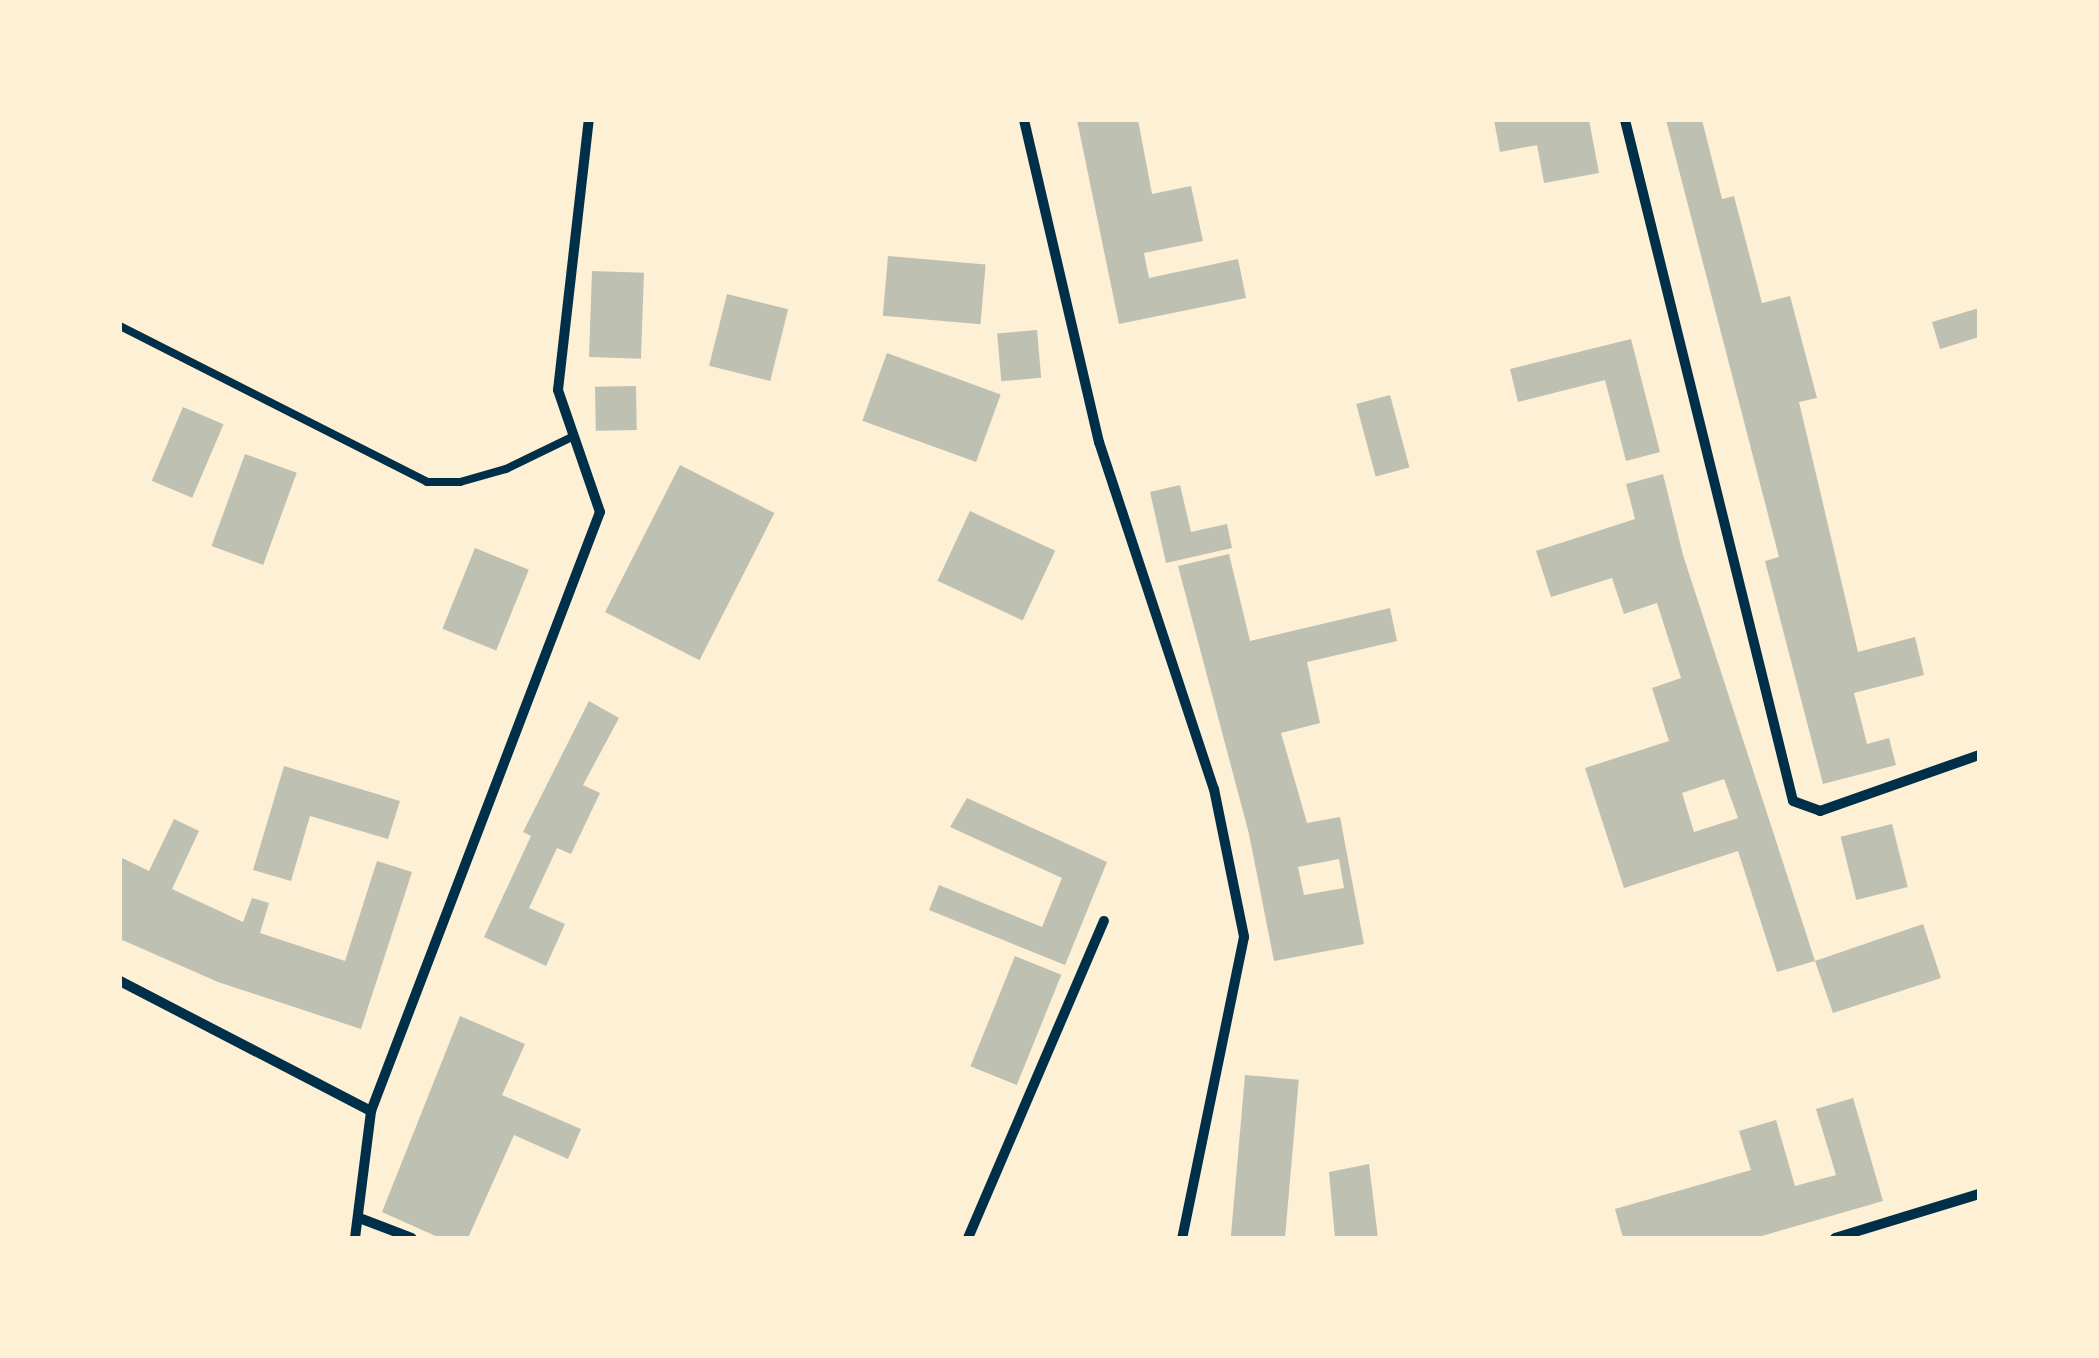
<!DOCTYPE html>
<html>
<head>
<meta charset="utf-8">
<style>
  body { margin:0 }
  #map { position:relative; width:2099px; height:1358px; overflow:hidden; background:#fdf0d5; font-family:Arial,sans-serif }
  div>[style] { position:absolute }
  .building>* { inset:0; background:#bec0b2; transform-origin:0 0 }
  .service>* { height:8px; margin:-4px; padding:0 4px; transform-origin:4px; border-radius:4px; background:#003049 }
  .minor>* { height:10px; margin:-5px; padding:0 5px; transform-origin:5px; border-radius:5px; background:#003049 }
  span { translate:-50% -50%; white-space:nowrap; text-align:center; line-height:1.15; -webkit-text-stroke:8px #fdf0d5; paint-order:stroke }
  .frame { position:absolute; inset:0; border:122px solid #fdf0d5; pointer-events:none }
</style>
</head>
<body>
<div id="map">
  <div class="building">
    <i style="clip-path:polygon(1077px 120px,1138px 120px,1152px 194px,1191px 186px,1203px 241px,1144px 253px,1149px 278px,1238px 259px,1246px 298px,1119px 324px)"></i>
    <i style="clip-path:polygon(1494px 120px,1589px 120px,1599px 173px,1544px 183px,1537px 145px,1500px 152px)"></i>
    <i style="clip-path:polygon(1666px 120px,1702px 120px,1722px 199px,1734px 196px,1762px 303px,1790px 296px,1817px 398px,1799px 402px,1858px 652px,1915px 637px,1924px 675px,1854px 693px,1867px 744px,1889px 738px,1896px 765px,1823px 784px,1765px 561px,1779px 557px)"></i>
    <i style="left:888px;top:256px;width:98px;height:60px;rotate:5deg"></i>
    <i style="left:592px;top:271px;width:52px;height:86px;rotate:2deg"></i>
    <i style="left:727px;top:294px;width:63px;height:74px;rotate:14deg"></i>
    <i style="clip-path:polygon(1979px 308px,1979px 337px,1940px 349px,1932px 322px)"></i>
    <i style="left:1037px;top:330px;width:48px;height:40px;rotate:85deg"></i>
    <i style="clip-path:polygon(1631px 339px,1660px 452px,1626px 461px,1605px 380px,1518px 402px,1510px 369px)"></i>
    <i style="left:887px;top:353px;width:121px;height:72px;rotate:20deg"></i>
    <i style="left:636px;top:386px;width:44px;height:41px;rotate:89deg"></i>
    <i style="left:1390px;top:395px;width:75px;height:35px;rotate:75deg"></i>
    <i style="left:183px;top:407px;width:44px;height:80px;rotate:23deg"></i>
    <i style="left:245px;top:454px;width:55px;height:98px;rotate:20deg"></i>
    <i style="left:680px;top:465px;width:106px;height:165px;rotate:27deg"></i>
    <i style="clip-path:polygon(evenodd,1663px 474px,1683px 555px,1815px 961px,1923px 924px,1941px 978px,1833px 1013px,1815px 961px,1777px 972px,1738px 851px,1624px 888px,1585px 768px,1669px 741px,1652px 688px,1681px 678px,1657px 603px,1624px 614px,1612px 578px,1551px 597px,1536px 551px,1635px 519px,1626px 484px,1663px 474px,1724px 779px,1738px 818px,1694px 832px,1682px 793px,1724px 779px)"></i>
    <i style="clip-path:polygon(1180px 485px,1191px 532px,1227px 524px,1232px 548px,1166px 563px,1150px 492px)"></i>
    <i style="left:970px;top:511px;width:94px;height:77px;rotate:25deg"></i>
    <i style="left:475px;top:548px;width:58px;height:87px;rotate:22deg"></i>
    <i style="clip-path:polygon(evenodd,1229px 554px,1250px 641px,1390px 608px,1397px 641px,1307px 662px,1320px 723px,1281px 733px,1307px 823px,1340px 817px,1364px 944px,1274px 961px,1249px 834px,1178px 566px,1229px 554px,1339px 859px,1344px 888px,1304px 895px,1298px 867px,1339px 859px)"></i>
    <i style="clip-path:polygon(589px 701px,619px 718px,583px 785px,600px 793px,571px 854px,557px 848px,529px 908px,565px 924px,546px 966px,484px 937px,531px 836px,523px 832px)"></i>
    <i style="clip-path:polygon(284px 766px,400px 801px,388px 839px,310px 816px,291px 881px,253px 870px)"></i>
    <i style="clip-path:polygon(967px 798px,1107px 862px,1065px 965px,929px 910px,939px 885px,1042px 927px,1062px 878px,950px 827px)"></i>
    <i style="clip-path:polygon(174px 819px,199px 831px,172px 889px,243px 922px,252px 898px,269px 903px,260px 933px,345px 961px,377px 861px,412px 872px,361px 1029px,218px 982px,120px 939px,120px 857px,149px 871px)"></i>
    <i style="left:1892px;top:824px;width:65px;height:53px;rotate:76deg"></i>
    <i style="left:1015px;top:956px;width:50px;height:119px;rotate:22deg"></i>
    <i style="clip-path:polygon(460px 1016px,525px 1044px,502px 1095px,581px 1129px,568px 1159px,514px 1135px,468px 1238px,440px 1238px,382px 1212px)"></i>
    <i style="left:1245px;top:1075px;width:54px;height:168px;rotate:5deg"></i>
    <i style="clip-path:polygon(1853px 1098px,1883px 1201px,1755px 1238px,1623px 1238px,1615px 1209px,1751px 1170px,1739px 1131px,1776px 1120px,1795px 1186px,1836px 1175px,1816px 1109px)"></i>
    <i style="clip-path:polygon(1369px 1164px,1378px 1238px,1335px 1238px,1329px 1172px)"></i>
  </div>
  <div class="service">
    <i style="left:120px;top:326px;width:344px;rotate:26.9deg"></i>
    <i style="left:427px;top:482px;width:33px"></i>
    <i style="left:460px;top:482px;width:48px;rotate:-15.8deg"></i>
    <i style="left:506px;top:469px;width:73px;rotate:-25.9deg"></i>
  </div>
  <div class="minor">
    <i style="left:1024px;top:120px;width:331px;rotate:76.9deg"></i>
    <i style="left:1099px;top:442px;width:366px;rotate:71.7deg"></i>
    <i style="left:1214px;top:789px;width:151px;rotate:78.5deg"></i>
    <i style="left:1244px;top:937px;width:307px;rotate:101.6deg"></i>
    <i style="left:1625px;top:120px;width:701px;rotate:76.14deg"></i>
    <i style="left:1793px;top:801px;width:29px;rotate:20deg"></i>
    <i style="left:1820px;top:811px;width:169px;rotate:-19.4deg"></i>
    <i style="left:120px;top:981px;width:283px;rotate:27.4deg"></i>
    <i style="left:362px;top:1219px;width:53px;rotate:20.8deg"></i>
    <i style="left:355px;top:1238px;width:128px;rotate:-82.8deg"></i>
    <i style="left:371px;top:1111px;width:641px;rotate:-69.08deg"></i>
    <i style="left:600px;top:512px;width:129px;rotate:-109deg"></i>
    <i style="left:558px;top:390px;width:272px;rotate:-83.5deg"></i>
    <i style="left:968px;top:1238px;width:345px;rotate:-66.8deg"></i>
    <i style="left:1835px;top:1238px;width:151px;rotate:-17deg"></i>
  </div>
  <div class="frame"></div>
</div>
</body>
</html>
